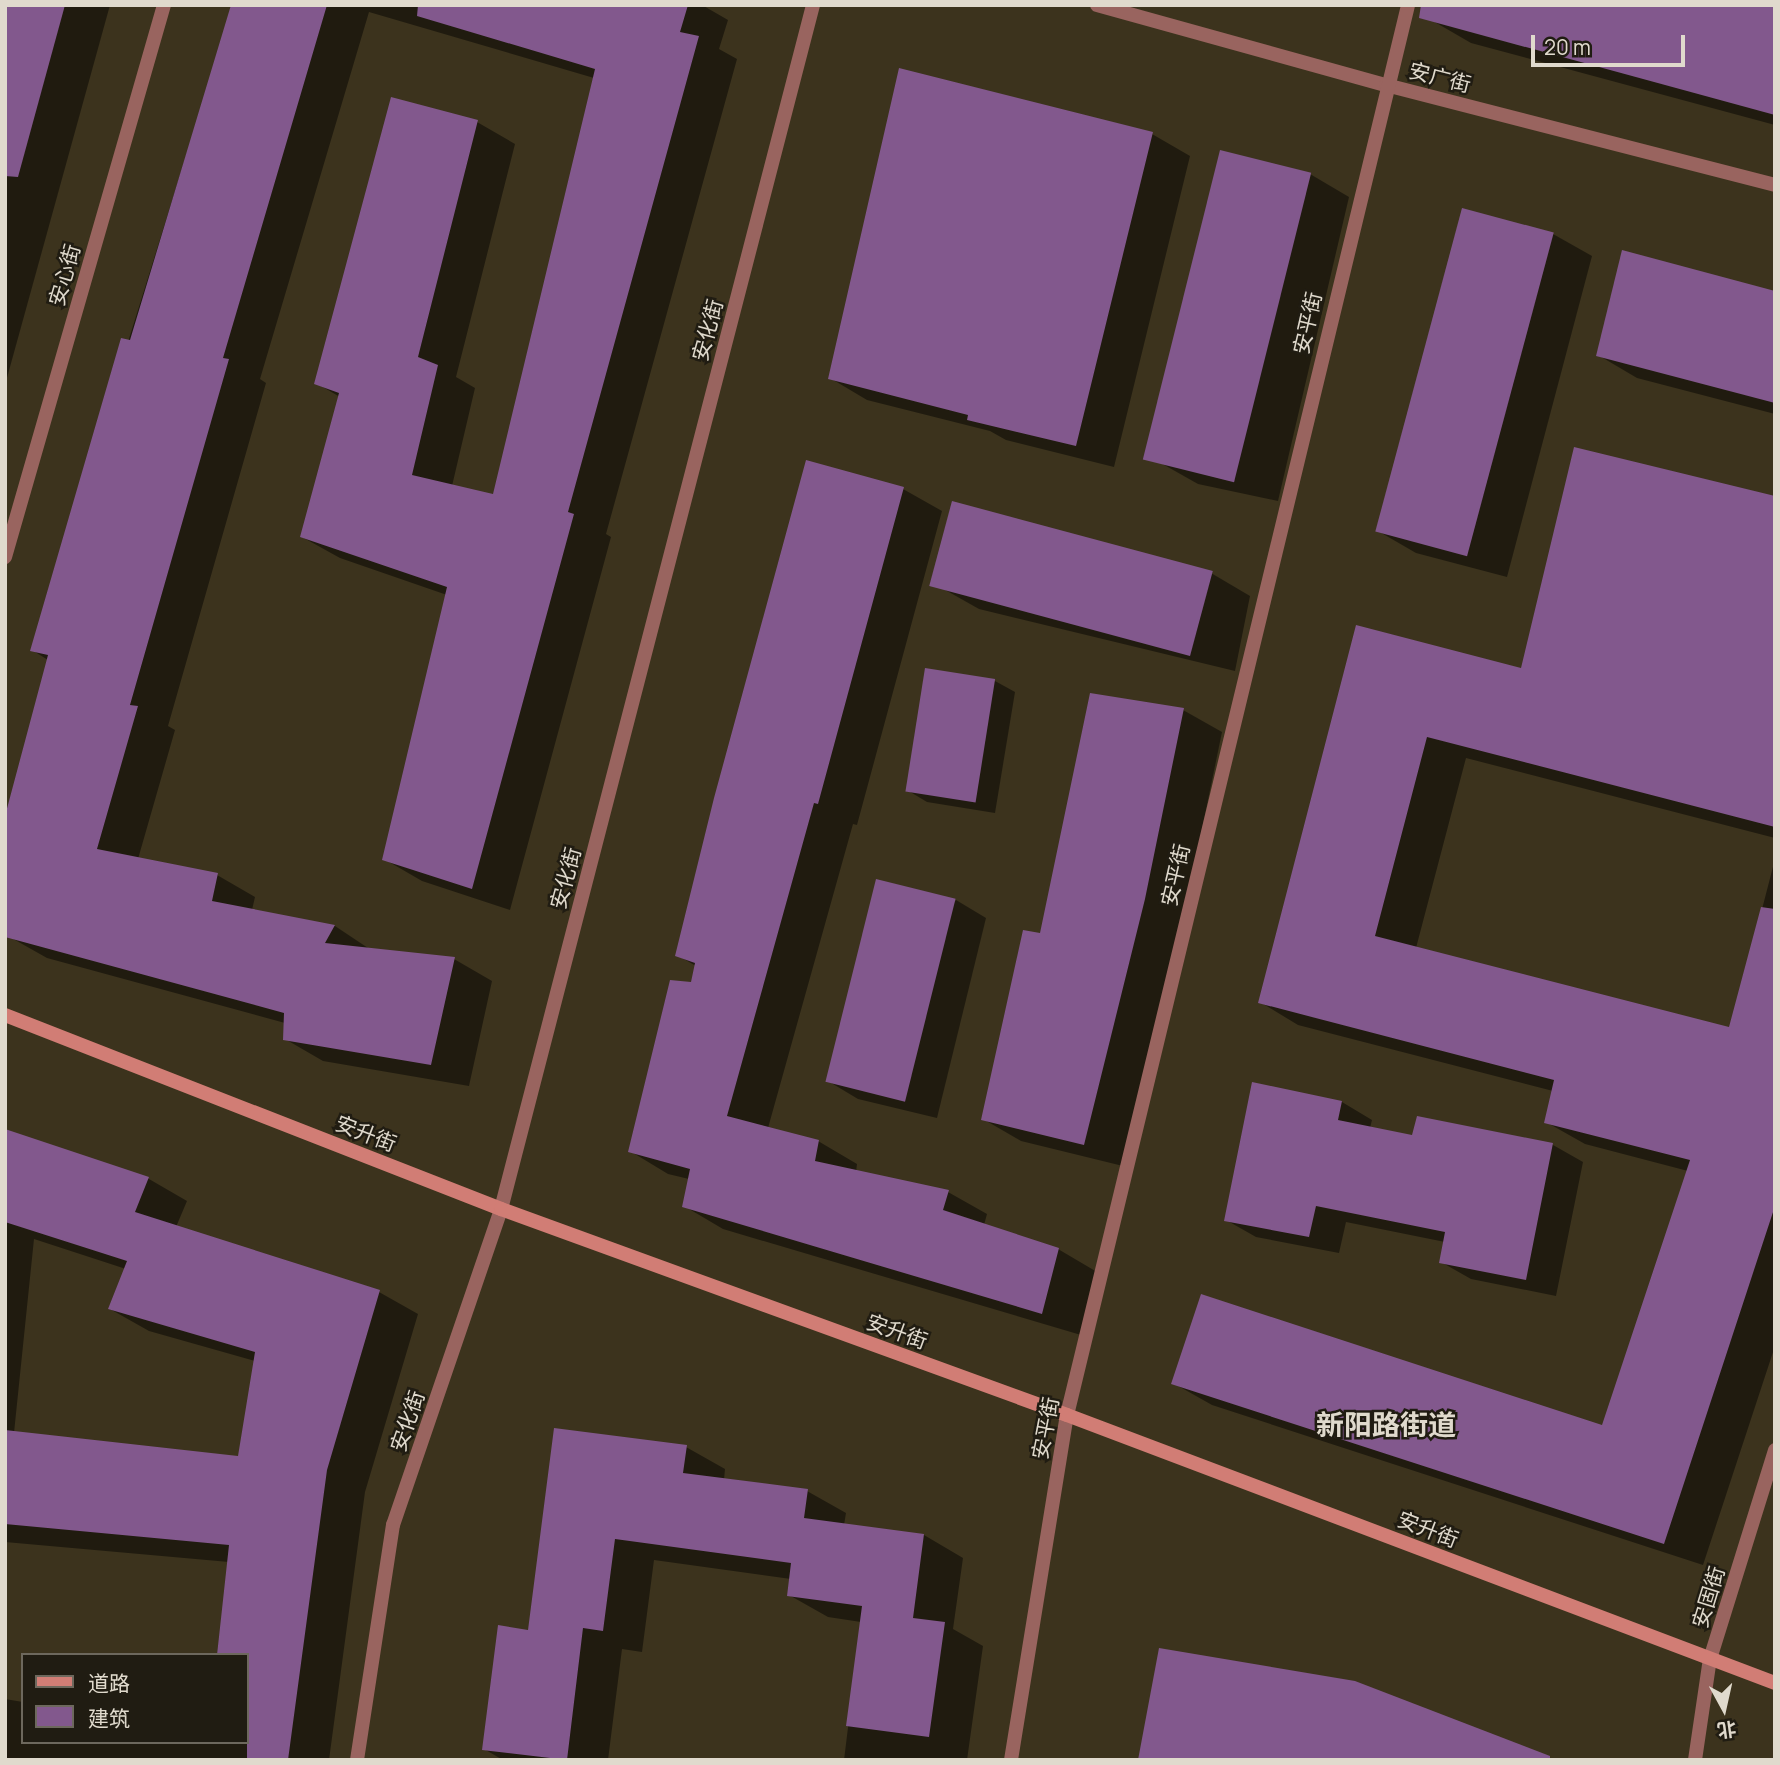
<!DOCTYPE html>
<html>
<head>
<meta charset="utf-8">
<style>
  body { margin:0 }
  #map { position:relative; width:1780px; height:1765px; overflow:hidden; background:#3c331d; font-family:Manrope,"Noto Sans SC",sans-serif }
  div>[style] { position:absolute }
  .shadow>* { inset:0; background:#0007 }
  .building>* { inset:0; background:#82588d; transform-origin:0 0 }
  .tertiary>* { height:14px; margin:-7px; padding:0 7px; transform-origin:7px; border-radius:7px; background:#99645f }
  .secondary>* { height:14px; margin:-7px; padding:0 7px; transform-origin:7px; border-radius:7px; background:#d17d75 }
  span { translate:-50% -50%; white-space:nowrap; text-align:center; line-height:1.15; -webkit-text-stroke:5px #201c12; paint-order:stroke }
  .street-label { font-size:21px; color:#e0dacd }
  .district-label { font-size:28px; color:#e0dacd; font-weight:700 }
  .frame { position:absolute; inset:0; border:7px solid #e0dacd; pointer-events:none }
  .legend { position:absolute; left:21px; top:1653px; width:228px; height:91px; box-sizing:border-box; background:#201c12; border:2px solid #6d685d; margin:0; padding:9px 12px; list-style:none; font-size:21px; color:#e0dacd }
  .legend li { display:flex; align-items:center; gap:14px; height:35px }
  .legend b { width:35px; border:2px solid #6d685d }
  .north { position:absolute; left:1689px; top:1674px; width:70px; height:70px; -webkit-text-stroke:5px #201c12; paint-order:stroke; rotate:172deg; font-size:19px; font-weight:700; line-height:28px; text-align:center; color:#e0dacd }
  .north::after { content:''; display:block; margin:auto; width:24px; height:32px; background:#e0dacd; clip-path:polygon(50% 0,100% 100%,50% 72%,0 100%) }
  .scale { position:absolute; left:1531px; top:35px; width:154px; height:32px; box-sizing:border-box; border:4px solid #e0dacd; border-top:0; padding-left:9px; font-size:21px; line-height:24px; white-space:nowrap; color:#e0dacd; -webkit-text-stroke:5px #201c12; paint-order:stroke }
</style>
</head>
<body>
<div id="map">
  <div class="shadow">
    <i style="clip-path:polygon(5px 5px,110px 5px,5px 385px)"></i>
    <i style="clip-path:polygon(233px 5px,702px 5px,728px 20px,719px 49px,737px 59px,606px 534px,611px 537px,510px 910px,422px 881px,384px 859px,447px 595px,340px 558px,302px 537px,340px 397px,316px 383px,477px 122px,515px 144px,456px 377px,475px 388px,452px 486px,495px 496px,594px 78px,369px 12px,260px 379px,266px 383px,168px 726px,175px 730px,138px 859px,217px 875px,255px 897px,252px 910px,335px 926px,371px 950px,454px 959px,492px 981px,469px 1086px,323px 1061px,285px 1039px,285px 1023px,47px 958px,8px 936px,48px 660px,32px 650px)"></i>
    <i style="clip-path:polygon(1775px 5px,1775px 125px,1471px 43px,1433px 21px)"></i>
    <i style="clip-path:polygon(1152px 134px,1190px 156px,1114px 467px,1006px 440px,990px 431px,867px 400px,830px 378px)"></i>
    <i style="clip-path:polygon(1310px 174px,1349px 197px,1278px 501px,1198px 484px,1159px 462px)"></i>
    <i style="clip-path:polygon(1553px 234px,1592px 256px,1507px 577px,1416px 553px,1378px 531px)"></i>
    <i style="clip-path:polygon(1775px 292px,1775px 414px,1637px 378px,1598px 355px)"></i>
    <i style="clip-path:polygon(903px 489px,942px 511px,857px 825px,853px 824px,768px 1128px,818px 1141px,857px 1164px,856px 1172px,948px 1192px,987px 1214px,984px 1225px,1058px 1249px,1097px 1272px,1081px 1335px,723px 1229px,684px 1206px,689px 1179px,668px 1174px,630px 1151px,692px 984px,696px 966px,677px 955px)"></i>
    <i style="clip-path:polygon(1211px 573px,1250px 596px,1235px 671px,979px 609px,940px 587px)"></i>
    <i style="clip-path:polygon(1357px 627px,1775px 735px,1775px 838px,1466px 758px,1416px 948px,1731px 1029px,1775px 859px,1775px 1346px,1703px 1565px,1212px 1405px,1173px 1383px,1604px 1428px,1688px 1171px,1585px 1144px,1546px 1122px,1553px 1091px,1298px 1025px,1260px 1002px)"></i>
    <i style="clip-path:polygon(995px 681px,1015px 692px,995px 813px,927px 802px,907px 790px)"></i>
    <i style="clip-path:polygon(1183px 710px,1222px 732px,1183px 921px,1123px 1166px,1021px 1141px,983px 1119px)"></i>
    <i style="clip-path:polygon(956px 900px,986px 918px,937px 1118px,858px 1099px,828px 1081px)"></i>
    <i style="clip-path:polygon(1253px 1084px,1342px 1102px,1372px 1120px,1370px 1128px,1413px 1137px,1418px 1118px,1553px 1145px,1583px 1162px,1556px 1296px,1471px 1279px,1441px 1262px,1445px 1242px,1346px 1222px,1339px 1253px,1256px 1237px,1226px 1220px)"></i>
    <i style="clip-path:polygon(evenodd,5px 1131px,149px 1179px,187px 1201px,176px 1227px,379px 1292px,418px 1314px,365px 1492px,329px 1760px,5px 1760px,5px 1699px,23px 1702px,23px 1742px,247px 1742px,247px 1655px,229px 1562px,5px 1542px,5px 1131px,34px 1239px,126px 1269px,110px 1309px,149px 1331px,255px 1361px,240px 1458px,14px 1433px,34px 1239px)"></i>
    <i style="clip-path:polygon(686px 1447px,725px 1469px,724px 1480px,807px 1491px,846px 1513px,844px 1525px,924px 1535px,963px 1558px,953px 1629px,983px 1646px,967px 1760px,844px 1760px,861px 1622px,828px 1617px,789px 1595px,791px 1579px,654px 1560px,642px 1652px,622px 1649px,608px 1760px,503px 1760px,484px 1749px,530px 1632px)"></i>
  </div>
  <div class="building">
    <i style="clip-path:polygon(5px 5px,65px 5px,18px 177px,5px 176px)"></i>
    <i style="clip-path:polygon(231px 5px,327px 5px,223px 358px,229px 359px,130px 705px,138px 706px,97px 849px,218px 873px,212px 901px,335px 925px,325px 943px,455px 957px,431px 1065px,283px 1040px,284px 1013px,5px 937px,5px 816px,48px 655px,30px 651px,121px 338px,130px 340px)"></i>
    <i style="clip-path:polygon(418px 5px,688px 5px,680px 32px,699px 36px,568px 512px,574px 514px,472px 889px,382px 860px,447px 587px,300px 537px,339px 393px,314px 384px,391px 97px,478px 120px,418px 357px,438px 365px,412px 475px,493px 494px,595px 69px,417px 16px)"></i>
    <i style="clip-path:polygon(1421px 5px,1775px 5px,1775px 115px,1419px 18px)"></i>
    <i style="clip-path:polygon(899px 68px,1153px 132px,1076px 446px,967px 420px,968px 415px,828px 379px)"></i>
    <i style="left:1220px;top:150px;width:94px;height:319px;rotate:14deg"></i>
    <i style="left:1462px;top:208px;width:95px;height:335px;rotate:15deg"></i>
    <i style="clip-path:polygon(1622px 250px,1775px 291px,1775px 403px,1596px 356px)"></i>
    <i style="clip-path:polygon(1574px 447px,1775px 496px,1775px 827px,1427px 737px,1375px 936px,1729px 1027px,1761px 907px,1775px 909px,1775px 1206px,1664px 1544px,1171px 1384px,1201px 1294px,1602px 1425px,1690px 1160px,1544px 1123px,1554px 1080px,1258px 1003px,1356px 625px,1521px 668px)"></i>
    <i style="clip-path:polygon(806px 460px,904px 487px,818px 804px,814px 803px,727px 1116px,819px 1140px,815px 1161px,949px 1190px,943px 1210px,1059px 1248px,1042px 1314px,682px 1207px,690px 1169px,628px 1152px,670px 980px,691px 982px,695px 963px,675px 956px,714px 798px)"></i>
    <i style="left:952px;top:501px;width:270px;height:88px;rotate:15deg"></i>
    <i style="left:925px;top:668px;width:71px;height:125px;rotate:9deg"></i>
    <i style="clip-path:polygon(1090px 693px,1184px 708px,1145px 899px,1084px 1145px,981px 1120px,1023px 930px,1040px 933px)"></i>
    <i style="left:876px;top:879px;width:82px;height:209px;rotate:14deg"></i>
    <i style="clip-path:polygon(1252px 1082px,1342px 1101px,1338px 1120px,1412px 1135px,1417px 1116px,1553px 1143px,1526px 1280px,1439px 1263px,1445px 1232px,1316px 1206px,1309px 1237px,1224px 1221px)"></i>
    <i style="clip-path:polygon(5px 1129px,149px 1177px,135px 1212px,380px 1290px,327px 1470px,288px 1760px,247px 1760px,247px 1655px,217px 1655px,229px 1545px,5px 1524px,5px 1430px,238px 1456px,255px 1352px,108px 1309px,127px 1261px,5px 1222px)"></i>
    <i style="clip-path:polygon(554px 1428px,687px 1445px,683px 1473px,808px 1489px,804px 1518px,924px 1534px,913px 1618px,945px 1622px,929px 1737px,846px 1726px,862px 1606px,787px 1596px,791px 1563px,615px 1539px,603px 1631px,583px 1628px,567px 1760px,482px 1750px,498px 1625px,528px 1630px)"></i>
    <i style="clip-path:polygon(1159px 1648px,1355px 1681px,1550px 1756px,1550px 1760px,1138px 1760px)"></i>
  </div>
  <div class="tertiary">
    <i style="left:1097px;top:5px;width:300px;rotate:15.5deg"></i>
    <i style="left:1386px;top:85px;width:402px;rotate:14.4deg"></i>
    <i style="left:5px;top:557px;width:574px;rotate:-73.93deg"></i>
    <i style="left:357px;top:1760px;width:238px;rotate:-81.3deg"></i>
    <i style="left:393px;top:1525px;width:334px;rotate:-71.1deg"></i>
    <i style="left:501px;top:1209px;width:1244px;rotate:-75.47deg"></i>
    <i style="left:1011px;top:1760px;width:350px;rotate:-80.8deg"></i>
    <i style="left:1067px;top:1415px;width:1451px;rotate:-76.4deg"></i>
    <i style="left:1695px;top:1760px;width:102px;rotate:-81.6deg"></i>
    <i style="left:1710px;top:1659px;width:219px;rotate:-72.7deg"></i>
  </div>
  <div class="secondary">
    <i style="left:5px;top:1015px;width:533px;rotate:21.36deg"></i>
    <i style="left:501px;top:1209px;width:602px;rotate:20deg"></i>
    <i style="left:1067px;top:1415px;width:757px;rotate:20.73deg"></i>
  </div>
  <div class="street-label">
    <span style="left:1440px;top:77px;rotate:14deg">安广街</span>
    <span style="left:64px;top:275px;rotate:-74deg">安心街</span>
    <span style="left:1307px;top:323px;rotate:-77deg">安平街</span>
    <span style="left:707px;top:330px;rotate:-75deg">安化街</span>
    <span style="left:1175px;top:875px;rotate:-77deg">安平街</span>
    <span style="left:565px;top:878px;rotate:-75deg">安化街</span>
    <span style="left:366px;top:1133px;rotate:21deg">安升街</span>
    <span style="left:897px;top:1331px;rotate:20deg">安升街</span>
    <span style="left:407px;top:1421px;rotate:-71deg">安化街</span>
    <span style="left:1045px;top:1428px;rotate:-79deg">安平街</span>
    <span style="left:1428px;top:1529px;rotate:21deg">安升街</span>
    <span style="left:1708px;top:1597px;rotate:-73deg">安固街</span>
  </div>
  <div class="district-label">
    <span style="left:1386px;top:1424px">新阳路街道</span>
  </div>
  <div class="frame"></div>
  <ul class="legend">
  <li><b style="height:9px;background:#d17d75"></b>道路</li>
  <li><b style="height:19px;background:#82588d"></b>建筑</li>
  </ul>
  <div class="north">北</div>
  <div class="scale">20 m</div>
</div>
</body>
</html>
